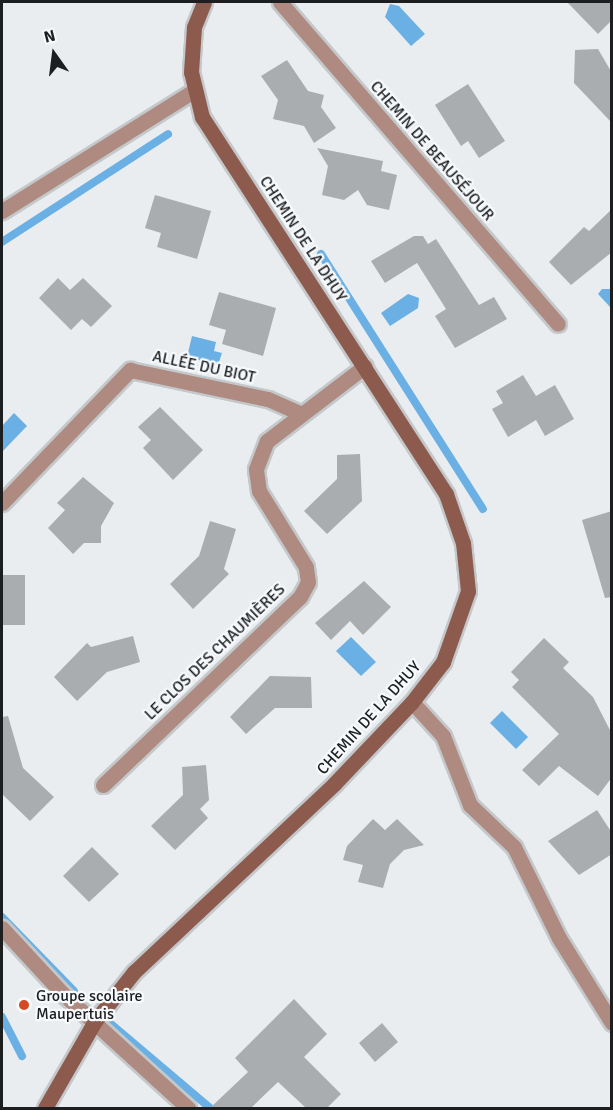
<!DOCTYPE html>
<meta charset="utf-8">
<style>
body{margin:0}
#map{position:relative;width:613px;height:1110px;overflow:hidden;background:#e9edf0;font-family:Signika,sans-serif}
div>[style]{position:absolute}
.water>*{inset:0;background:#6bb0e4}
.stream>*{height:8px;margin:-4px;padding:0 4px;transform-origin:4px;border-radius:4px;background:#6bb0e4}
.building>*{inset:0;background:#aaadb0}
.roads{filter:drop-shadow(2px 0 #c4c8ca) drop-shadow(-2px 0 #c4c8ca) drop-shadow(0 2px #c4c8ca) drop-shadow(0 -2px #c4c8ca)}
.street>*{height:15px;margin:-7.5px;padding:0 7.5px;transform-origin:7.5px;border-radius:7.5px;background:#ae8a80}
.secondary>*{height:15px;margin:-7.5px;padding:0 7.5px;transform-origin:7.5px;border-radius:7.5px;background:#8d5b4d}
.dots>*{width:16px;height:16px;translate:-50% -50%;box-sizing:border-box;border:3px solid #f7fafd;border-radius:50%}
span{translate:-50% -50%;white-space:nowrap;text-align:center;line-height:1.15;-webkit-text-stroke:4.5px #f7fafd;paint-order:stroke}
.street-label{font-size:16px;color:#1d1e1f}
.poi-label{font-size:16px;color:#1d1e1f}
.left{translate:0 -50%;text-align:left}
.frame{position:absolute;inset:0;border:3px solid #1d1e1f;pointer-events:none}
.north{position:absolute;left:24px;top:24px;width:60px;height:60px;-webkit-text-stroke:4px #f7fafd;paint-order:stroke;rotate:346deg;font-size:16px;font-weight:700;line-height:24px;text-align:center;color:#1d1e1f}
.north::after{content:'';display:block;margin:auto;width:21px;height:27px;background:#1d1e1f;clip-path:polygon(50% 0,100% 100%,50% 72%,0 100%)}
</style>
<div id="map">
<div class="water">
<i style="clip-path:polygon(390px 4px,399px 6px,425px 34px,411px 46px,385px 17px)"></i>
<i style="clip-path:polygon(602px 289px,611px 289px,611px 308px,598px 294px)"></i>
<i style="clip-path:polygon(408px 294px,419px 298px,418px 308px,390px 326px,381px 313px)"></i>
<i style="clip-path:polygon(192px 336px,216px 342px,214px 351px,222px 353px,218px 365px,187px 357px)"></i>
<i style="clip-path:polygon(14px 413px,27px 426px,2px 452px,2px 426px)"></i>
<i style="clip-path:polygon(351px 637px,376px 662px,361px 676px,336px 651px)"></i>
<i style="clip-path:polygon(502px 711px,528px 737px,516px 749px,490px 723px)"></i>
</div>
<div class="stream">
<i style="left:2px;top:242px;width:198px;rotate:-33deg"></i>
<i style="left:321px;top:254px;width:302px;rotate:57.6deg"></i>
<i style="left:2px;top:917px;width:103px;rotate:45.8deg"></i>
<i style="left:2px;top:1017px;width:44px;rotate:62.9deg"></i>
<i style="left:111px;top:1024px;width:130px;rotate:40.3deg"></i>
</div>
<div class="building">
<i style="clip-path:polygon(567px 2px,612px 2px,612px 20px,598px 34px)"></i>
<i style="clip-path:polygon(598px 49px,612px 73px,612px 123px,574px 83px,575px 50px)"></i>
<i style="clip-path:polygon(287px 60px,308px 91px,324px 95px,321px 107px,336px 128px,314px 143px,304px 126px,273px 119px,278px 100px,261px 76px)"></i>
<i style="clip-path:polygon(468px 84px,505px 141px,479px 158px,468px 141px,461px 146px,435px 105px)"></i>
<i style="clip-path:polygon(317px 148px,383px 161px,381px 171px,397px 175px,389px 210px,367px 205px,358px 190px,344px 200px,322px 195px,328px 166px)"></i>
<i style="clip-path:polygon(155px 195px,211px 211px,197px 259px,157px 247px,161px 233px,145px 228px)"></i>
<i style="clip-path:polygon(612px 209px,612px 252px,571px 285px,549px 262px,584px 227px,589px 231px)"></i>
<i style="clip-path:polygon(414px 236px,423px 236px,428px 244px,436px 239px,479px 305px,494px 297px,507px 319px,455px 348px,435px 316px,446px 309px,417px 263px,385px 283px,371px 261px)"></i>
<i style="clip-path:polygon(58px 278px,70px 290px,83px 278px,112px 306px,91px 327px,82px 319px,71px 330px,39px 298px)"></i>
<i style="clip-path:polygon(219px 292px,276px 308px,263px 356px,222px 344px,226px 330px,209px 325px)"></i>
<i style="clip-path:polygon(523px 375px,536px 396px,555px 385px,574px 419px,545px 436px,536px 420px,508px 437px,492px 409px,503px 403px,496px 391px)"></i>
<i style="clip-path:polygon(160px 407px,203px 450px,173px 480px,143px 448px,151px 440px,138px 427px)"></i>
<i style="clip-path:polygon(360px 454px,362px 501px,327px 534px,304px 511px,337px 479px,337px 455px)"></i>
<i style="clip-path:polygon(83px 477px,114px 503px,101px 526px,101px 543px,84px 543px,73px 554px,48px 528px,65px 510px,57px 503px)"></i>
<i style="clip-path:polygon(612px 511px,612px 597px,605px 598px,582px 520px)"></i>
<i style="clip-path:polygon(210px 521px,236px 529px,224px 569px,229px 574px,193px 609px,170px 584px,199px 556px)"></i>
<i style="clip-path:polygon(2px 575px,25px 575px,25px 625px,2px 625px)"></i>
<i style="clip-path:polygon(364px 581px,391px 607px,363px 635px,350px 621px,331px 640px,315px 623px)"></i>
<i style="clip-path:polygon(133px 636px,140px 662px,107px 672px,77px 701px,54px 677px,87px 643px,91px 647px)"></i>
<i style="clip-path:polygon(544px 638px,569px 662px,563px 668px,593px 697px,612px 734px,612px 777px,598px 796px,559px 766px,539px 786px,522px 770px,559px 734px,512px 687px,519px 680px,511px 672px)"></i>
<i style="clip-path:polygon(270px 676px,311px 677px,312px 708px,275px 708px,246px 734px,230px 717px)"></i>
<i style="clip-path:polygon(8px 716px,23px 768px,54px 797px,30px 821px,2px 794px,2px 717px)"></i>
<i style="clip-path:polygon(206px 765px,209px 800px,200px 809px,208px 818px,175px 850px,151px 826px,183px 795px,182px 767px)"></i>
<i style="clip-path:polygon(597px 810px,612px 833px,612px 854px,579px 875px,548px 841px)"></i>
<i style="clip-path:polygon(373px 819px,385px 830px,397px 819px,424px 845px,404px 850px,390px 864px,383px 888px,358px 882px,363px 865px,343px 860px,347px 846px)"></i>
<i style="clip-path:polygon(92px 847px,119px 874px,89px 902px,63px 876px)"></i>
<i style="clip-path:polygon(294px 999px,327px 1034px,304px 1057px,341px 1094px,327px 1108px,306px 1108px,278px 1082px,251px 1108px,210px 1108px,248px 1072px,235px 1058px)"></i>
<i style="clip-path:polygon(382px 1023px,398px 1042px,375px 1062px,359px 1043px)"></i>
</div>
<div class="roads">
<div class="street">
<i style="left:280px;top:2px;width:425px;rotate:49.2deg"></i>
<i style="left:2px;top:211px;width:224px;rotate:-32.1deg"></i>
<i style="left:2px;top:503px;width:185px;rotate:-46.1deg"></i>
<i style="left:130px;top:370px;width:141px;rotate:11.9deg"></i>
<i style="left:268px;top:399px;width:36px;rotate:24deg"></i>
<i style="left:412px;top:702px;width:46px;rotate:47.6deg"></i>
<i style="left:443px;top:736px;width:74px;rotate:68.6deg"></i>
<i style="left:470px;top:805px;width:61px;rotate:43.7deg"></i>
<i style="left:514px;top:847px;width:102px;rotate:63.7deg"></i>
<i style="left:559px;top:938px;width:100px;rotate:58.1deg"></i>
<i style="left:103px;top:785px;width:272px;rotate:-43.7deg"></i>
<i style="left:300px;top:597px;width:17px;rotate:-62deg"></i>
<i style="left:308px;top:582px;width:15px;rotate:-98deg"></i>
<i style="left:306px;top:567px;width:89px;rotate:-121.7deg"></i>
<i style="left:259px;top:491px;width:22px;rotate:-98deg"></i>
<i style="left:256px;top:469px;width:30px;rotate:-69deg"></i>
<i style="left:267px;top:441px;width:123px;rotate:-37.4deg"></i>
<i style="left:2px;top:928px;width:88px;rotate:47.3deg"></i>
<i style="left:62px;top:993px;width:171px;rotate:42.4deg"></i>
</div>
<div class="secondary">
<i style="left:45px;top:1108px;width:100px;rotate:-60.1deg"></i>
<i style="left:95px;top:1021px;width:63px;rotate:-51.5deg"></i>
<i style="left:134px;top:972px;width:274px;rotate:-43.2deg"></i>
<i style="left:334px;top:784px;width:113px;rotate:-46.4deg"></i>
<i style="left:412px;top:702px;width:51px;rotate:-52.2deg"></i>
<i style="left:443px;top:662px;width:75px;rotate:-70.6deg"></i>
<i style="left:468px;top:591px;width:48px;rotate:-95.9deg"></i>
<i style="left:463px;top:543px;width:52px;rotate:-109.1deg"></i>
<i style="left:446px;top:494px;width:449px;rotate:-122.9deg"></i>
<i style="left:202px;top:117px;width:46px;rotate:-103.7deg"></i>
<i style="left:191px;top:72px;width:45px;rotate:-86.2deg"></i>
<i style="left:194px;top:27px;width:27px;rotate:-68deg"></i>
</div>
</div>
<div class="dots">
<i style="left:24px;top:1005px;background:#d34a24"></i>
</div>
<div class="street-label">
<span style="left:432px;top:151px;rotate:49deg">CHEMIN DE BEAUSÉJOUR</span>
<span style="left:303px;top:239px;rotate:57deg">CHEMIN DE LA DHUY</span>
<span style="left:204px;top:367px;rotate:12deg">ALLÉE DU BIOT</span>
<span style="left:215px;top:652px;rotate:-44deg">LE CLOS DES CHAUMIÈRES</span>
<span style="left:369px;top:718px;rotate:-48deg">CHEMIN DE LA DHUY</span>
</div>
<div class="poi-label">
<span class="left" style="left:36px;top:1005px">Groupe scolaire<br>Maupertuis</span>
</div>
<div class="frame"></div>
<div class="north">N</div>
</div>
